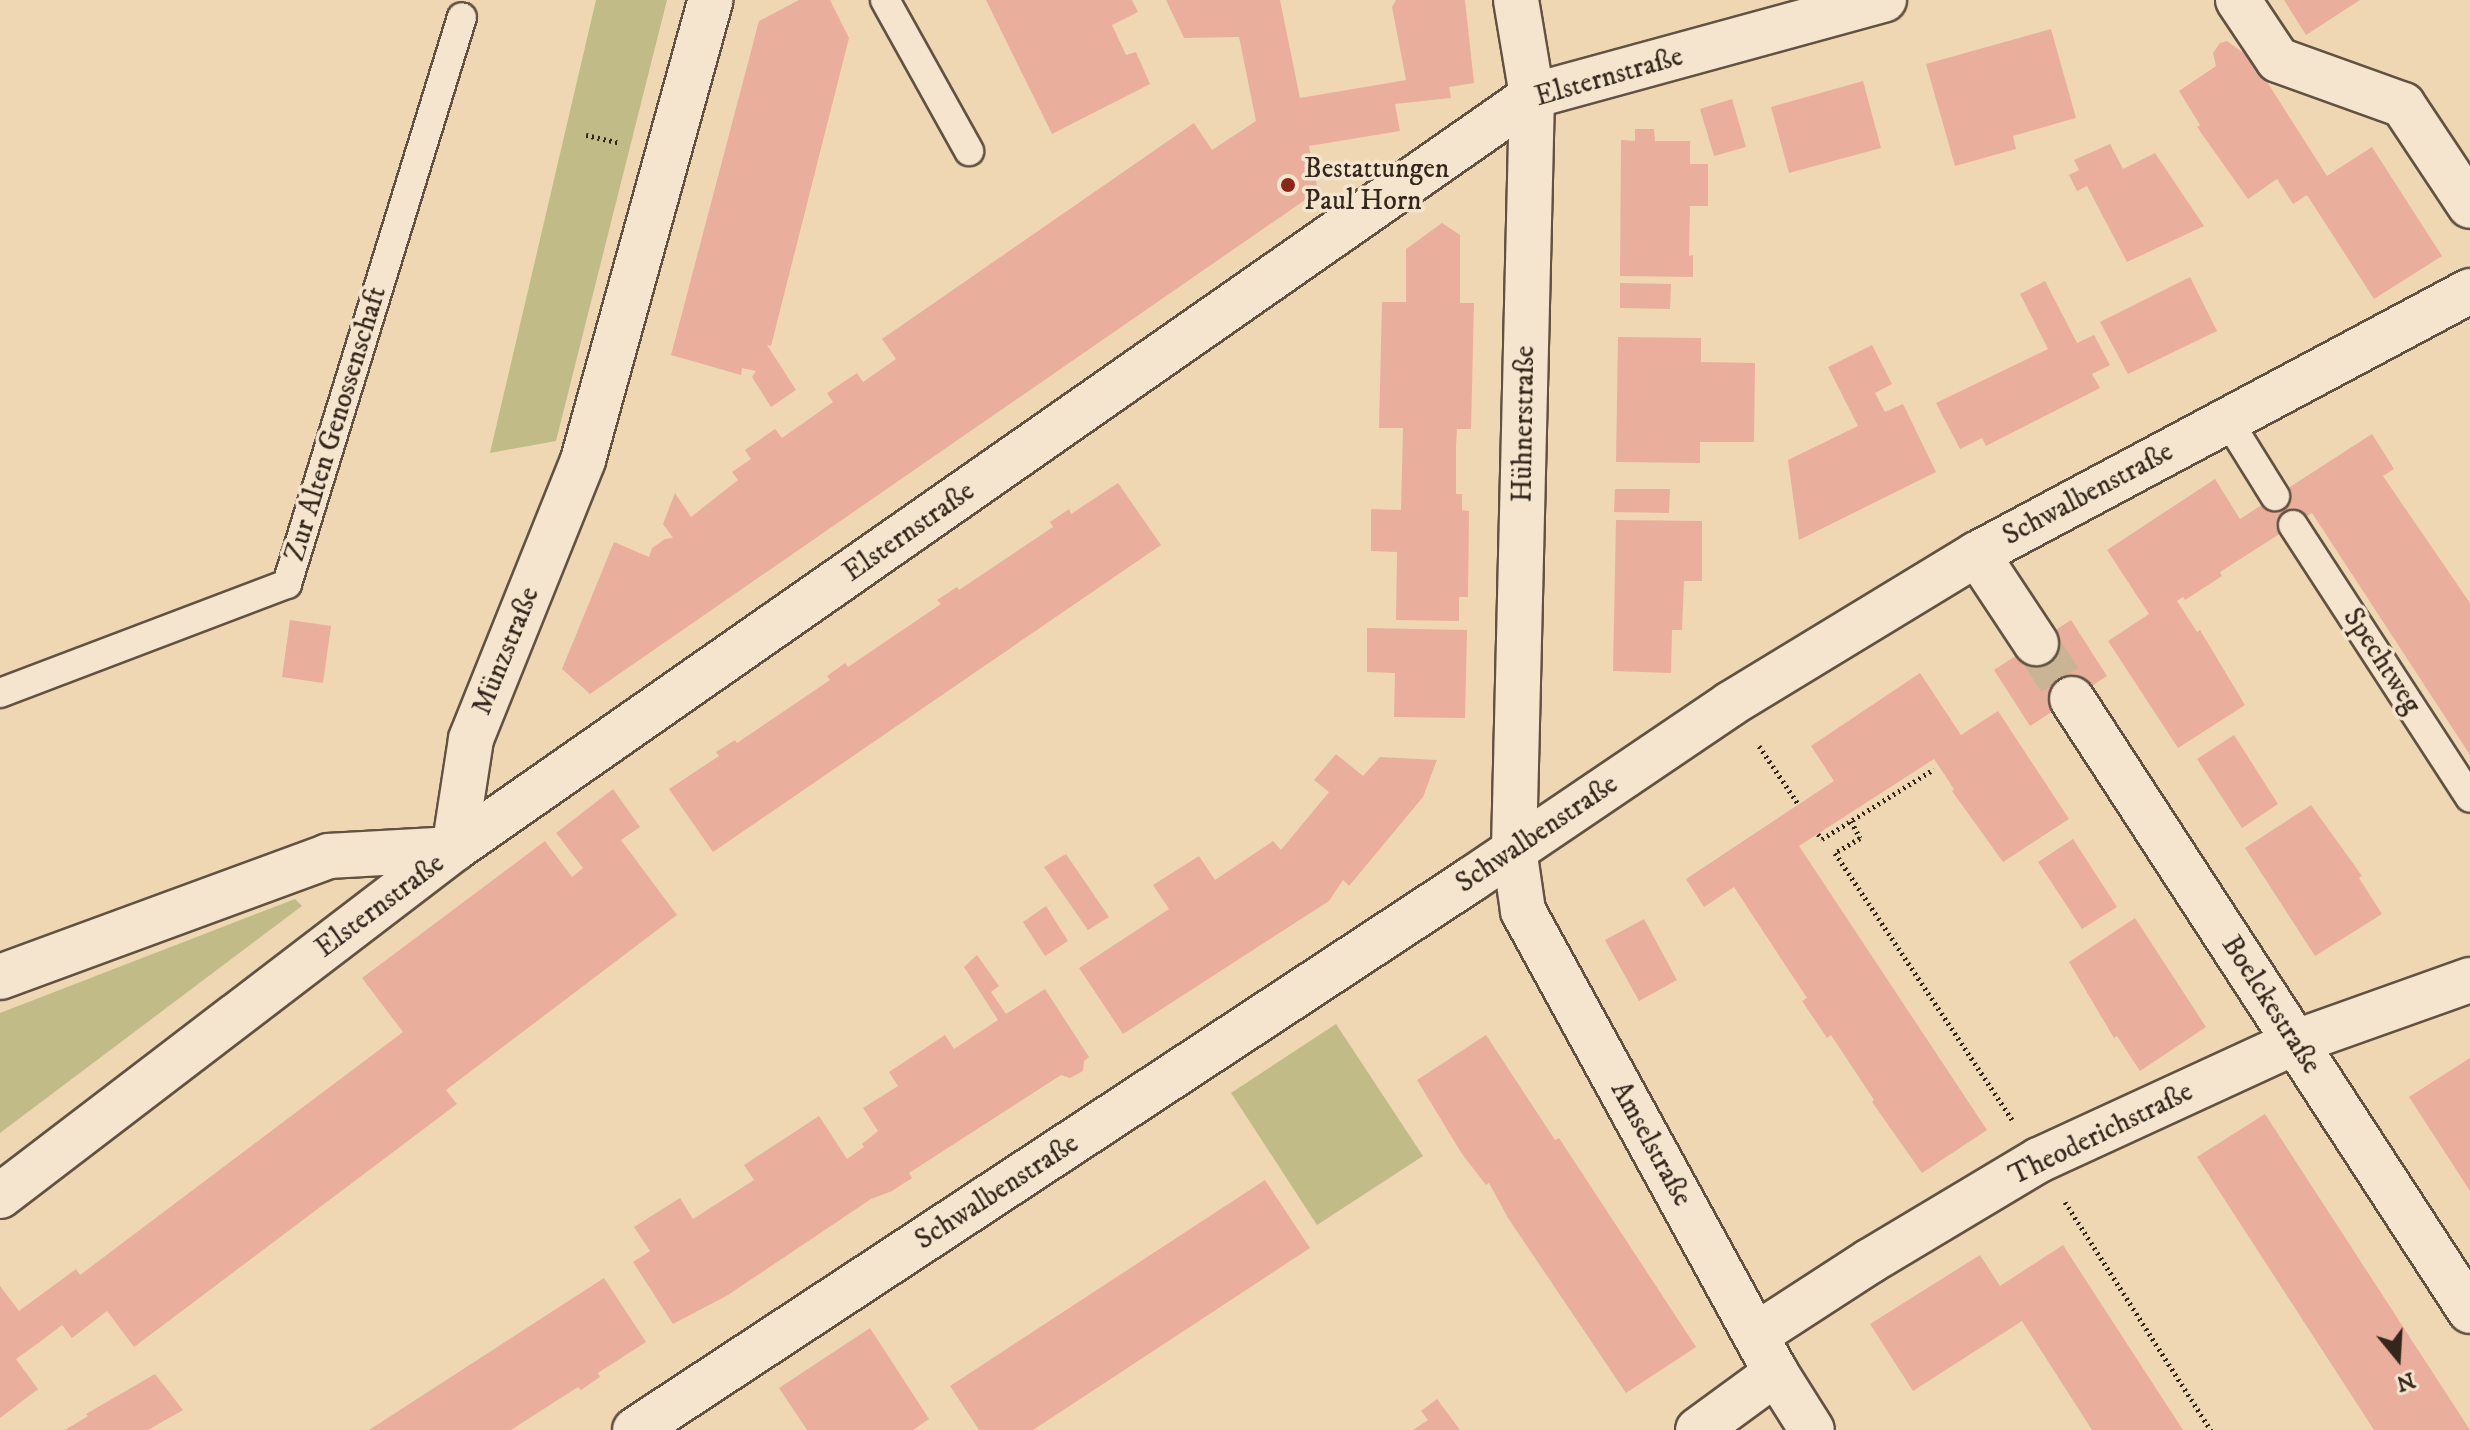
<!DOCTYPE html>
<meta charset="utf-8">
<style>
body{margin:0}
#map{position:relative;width:2470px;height:1430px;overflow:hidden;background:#efd7b4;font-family:"IM FELL DW Pica",serif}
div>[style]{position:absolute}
.green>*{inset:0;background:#c1bc87}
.building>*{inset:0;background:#e9af9c}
.minor-tunnel>*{height:44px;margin-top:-22px;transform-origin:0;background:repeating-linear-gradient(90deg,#c9b495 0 44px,transparent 0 66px)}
.path>*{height:5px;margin-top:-2.5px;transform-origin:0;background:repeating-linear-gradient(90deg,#33261b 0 2px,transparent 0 6px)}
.roads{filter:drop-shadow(2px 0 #625241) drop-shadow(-2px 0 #625241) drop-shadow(0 2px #625241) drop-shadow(0 -2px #625241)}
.service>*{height:28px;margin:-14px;padding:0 14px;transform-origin:14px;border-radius:14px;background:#f5e5ce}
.minor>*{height:44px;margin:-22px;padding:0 22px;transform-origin:22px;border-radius:22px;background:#f5e5ce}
.dots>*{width:22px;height:22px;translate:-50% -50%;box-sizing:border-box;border:4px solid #f5e5ce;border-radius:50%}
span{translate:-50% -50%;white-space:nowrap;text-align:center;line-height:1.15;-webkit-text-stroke:7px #f5e5ce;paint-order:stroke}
.street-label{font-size:28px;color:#33261b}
.poi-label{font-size:28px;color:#33261b}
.left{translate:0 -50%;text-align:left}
.north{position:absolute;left:2358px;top:1318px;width:80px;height:80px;-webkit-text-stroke:6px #f5e5ce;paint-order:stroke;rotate:162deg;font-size:22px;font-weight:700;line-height:32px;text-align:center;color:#33261b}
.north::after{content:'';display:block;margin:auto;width:28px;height:36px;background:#33261b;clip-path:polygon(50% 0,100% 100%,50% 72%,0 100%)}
</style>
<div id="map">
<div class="green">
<i style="clip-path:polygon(596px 0,667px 0,556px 441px,490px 453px)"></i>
<i style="clip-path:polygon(295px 899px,302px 906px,0 1133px,0 1013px)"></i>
<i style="clip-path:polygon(1336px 1024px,1423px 1156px,1317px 1225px,1231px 1093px)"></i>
</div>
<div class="building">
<i style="clip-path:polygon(799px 0,830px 0,849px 38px,771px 346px,767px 345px,796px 390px,771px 407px,752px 377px,756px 371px,742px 368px,741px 375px,671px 355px,759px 21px)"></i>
<i style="clip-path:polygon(986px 0,1132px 0,1138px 12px,1112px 25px,1126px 55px,1136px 52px,1150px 84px,1052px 134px)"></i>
<i style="clip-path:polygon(1166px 0,1280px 0,1300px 98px,1406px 80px,1392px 7px,1396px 0,1465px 0,1474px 83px,1449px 87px,1451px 98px,1395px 104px,1400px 131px,1309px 146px,1318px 191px,590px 694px,562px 669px,614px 542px,649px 557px,652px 548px,665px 539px,673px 538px,663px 524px,675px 493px,691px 517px,738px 480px,732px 472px,751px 459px,745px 450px,775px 429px,782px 438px,833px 402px,827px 393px,857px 373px,863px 382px,896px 359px,882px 339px,1194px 123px,1212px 150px,1256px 121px,1239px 37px,1184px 38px)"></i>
<i style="clip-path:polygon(2284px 0,2360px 0,2306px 35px)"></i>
<i style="clip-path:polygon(2051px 29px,2076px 118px,2013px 136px,2016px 149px,1955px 166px,1926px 64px)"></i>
<i style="clip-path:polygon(2227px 41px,2242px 52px,2246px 49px,2327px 176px,2372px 147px,2442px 256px,2374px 299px,2307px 195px,2293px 204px,2277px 179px,2248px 199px,2197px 127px,2200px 125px,2179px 91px,2216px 66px,2213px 53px,2220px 43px)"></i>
<i style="clip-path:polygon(1863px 81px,1881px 148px,1789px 173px,1771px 107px)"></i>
<i style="clip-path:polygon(1732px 99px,1746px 147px,1714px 156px,1700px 109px)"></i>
<i style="clip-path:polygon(1635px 129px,1654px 129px,1655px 141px,1690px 141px,1690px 164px,1708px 164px,1708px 206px,1690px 206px,1689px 256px,1693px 255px,1693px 277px,1620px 276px,1621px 140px,1635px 141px)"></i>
<i style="clip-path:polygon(2110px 144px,2123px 169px,2155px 153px,2204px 226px,2127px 262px,2087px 186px,2077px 191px,2069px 175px,2079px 170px,2074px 160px)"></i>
<i style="clip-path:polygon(1442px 223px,1460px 235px,1460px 303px,1474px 303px,1471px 429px,1457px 429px,1456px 445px,1456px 494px,1462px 494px,1462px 510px,1469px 511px,1468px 597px,1459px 597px,1459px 621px,1396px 620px,1397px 552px,1371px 551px,1371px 509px,1401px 510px,1403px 428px,1379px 428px,1382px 302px,1406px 302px,1406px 249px)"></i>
<i style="clip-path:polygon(2190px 277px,2217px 331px,2128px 374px,2100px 322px)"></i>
<i style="clip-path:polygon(2045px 281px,2077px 343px,2094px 335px,2110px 365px,2092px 374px,2100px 388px,1986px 446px,1982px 438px,1960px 449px,1936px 403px,2048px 349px,2020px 294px)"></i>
<i style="clip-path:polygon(1620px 283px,1671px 284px,1670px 309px,1620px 308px)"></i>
<i style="clip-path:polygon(1618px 337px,1701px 338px,1701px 362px,1755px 363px,1754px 442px,1700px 442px,1700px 463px,1616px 462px)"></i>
<i style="clip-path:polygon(1872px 345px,1892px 384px,1875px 393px,1885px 412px,1903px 404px,1936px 472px,1799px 540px,1788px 460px,1858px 426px,1828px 367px)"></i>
<i style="clip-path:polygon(2372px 434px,2394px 469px,2383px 476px,2470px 603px,2470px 755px,2312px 513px,2220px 572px,2222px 576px,2185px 600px,2183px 597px,2177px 601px,2197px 632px,2200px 630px,2245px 705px,2178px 748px,2108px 641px,2149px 614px,2107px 550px,2215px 479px,2240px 519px)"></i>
<i style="clip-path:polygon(1118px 483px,1161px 545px,713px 852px,669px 789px,719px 756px,716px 752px,735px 740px,737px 743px,830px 680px,827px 676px,845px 663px,848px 667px,941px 604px,937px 600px,957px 587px,959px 590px,1053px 527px,1050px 522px,1069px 509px,1071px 514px)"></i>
<i style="clip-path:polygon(1615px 489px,1670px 489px,1669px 513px,1614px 512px)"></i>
<i style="clip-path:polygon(1616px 520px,1702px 521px,1702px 581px,1684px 581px,1682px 630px,1672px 630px,1671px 673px,1613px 671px)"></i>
<i style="clip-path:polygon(290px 620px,331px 626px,323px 683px,282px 677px)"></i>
<i style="clip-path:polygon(2071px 620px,2107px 676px,2030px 726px,1994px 670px)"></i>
<i style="clip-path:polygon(1367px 628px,1467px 630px,1465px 718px,1394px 717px,1395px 673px,1367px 672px)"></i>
<i style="clip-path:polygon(1920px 673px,1961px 735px,1998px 711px,2069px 819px,2003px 862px,1952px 791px,1954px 789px,1934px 759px,1799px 846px,1987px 1130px,1922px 1173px,1872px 1102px,1874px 1100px,1831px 1035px,1827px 1038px,1802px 1001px,1807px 998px,1734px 887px,1704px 907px,1686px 879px,1834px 781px,1811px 746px)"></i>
<i style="clip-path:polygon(2234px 735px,2278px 804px,2242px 828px,2197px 759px)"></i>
<i style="clip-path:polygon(1336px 754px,1363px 776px,1380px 757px,1437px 760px,1423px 797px,1349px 886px,1343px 880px,1329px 901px,1123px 1034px,1079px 968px,1169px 909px,1153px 885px,1199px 856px,1215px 880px,1273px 841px,1281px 850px,1329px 792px,1314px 780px)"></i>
<i style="clip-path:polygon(613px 789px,640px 827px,621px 840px,677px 915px,446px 1090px,457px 1104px,134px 1347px,107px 1311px,72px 1338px,62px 1325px,41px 1341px,16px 1359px,38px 1389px,0 1418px,0 1286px,19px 1311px,76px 1269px,80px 1275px,403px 1032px,362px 978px,545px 841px,572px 877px,583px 868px,556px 833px)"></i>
<i style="clip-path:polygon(2311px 805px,2362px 876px,2359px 878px,2382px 914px,2315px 956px,2245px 848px)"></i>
<i style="clip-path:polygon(2073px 839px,2117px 907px,2082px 929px,2038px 862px)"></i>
<i style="clip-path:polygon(1066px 854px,1109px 917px,1088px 930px,1044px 867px)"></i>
<i style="clip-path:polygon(1046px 906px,1068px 941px,1045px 956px,1023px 922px)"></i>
<i style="clip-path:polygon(2135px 918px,2206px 1027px,2140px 1071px,2117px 1036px,2114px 1038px,2069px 962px)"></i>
<i style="clip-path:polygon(1644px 919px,1677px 980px,1639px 1001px,1605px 940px)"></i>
<i style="clip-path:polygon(977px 955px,999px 986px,991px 992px,1006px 1014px,1045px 989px,1089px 1057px,1084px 1061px,1083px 1071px,1070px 1078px,1061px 1075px,909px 1173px,912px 1178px,892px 1191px,871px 1199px,728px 1295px,673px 1324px,633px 1262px,650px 1251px,634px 1227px,680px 1198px,693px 1219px,754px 1180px,744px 1165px,819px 1116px,847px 1159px,864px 1147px,862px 1144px,878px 1131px,863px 1108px,898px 1086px,889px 1072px,945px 1035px,954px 1049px,998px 1020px,964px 967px)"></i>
<i style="clip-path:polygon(1486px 1035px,1555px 1140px,1559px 1138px,1696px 1347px,1626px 1393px,1508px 1218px,1489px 1183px,1486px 1185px,1462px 1154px,1417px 1080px)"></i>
<i style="clip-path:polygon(2470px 1058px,2470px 1191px,2409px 1097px)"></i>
<i style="clip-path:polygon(2265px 1114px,2348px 1242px,2470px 1430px,2374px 1430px,2280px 1285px,2197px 1157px)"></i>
<i style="clip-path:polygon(1265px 1180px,1310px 1248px,1033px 1430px,979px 1430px,950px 1386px)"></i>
<i style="clip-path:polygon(2063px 1245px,2131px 1350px,2183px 1430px,2092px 1430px,2022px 1321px,1913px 1391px,1870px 1324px,1980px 1255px,2000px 1286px)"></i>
<i style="clip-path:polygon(604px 1278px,646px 1342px,598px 1373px,600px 1377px,581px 1390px,578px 1387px,511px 1430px,369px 1430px)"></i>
<i style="clip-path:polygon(870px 1328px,929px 1419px,913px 1430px,807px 1430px,779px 1388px)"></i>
<i style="clip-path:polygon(155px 1374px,183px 1410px,148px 1430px,65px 1430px,88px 1416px,86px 1414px)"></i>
<i style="clip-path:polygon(1437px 1399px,1460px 1430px,1413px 1430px,1428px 1420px,1421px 1411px)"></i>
</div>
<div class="minor-tunnel">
<i style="left:2036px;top:643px;width:67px;rotate:57.3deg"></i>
</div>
<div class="path">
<i style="left:586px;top:135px;width:35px;rotate:13deg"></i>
<i style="left:1759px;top:746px;width:71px;rotate:55.9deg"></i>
<i style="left:1851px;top:821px;width:19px;rotate:62deg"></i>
<i style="left:1860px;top:838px;width:29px;rotate:149deg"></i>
<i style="left:1835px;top:853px;width:320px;rotate:56.4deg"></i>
<i style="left:1818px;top:834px;width:6px;rotate:51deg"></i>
<i style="left:1822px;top:839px;width:132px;rotate:-32deg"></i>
<i style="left:2065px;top:1202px;width:271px;rotate:57.4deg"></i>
</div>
<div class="roads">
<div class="service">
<i style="left:885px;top:0;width:173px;rotate:60.9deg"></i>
<i style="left:2227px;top:419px;width:91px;rotate:58.1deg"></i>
<i style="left:2293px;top:525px;width:325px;rotate:57deg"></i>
<i style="left:0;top:693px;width:307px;rotate:-20.8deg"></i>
<i style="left:287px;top:584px;width:593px;rotate:-72.85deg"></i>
</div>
<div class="minor">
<i style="left:1516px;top:0;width:97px;rotate:80.5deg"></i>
<i style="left:1532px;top:96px;width:753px;rotate:91.37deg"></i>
<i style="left:1514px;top:849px;width:63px;rotate:81.7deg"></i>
<i style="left:1523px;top:911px;width:527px;rotate:61.29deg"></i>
<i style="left:1776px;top:1373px;width:67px;rotate:57.7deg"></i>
<i style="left:2238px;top:0;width:72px;rotate:56.3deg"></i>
<i style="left:2278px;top:60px;width:133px;rotate:19.8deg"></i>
<i style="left:2403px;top:105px;width:121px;rotate:56.4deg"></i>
<i style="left:1977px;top:554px;width:107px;rotate:56.5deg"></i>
<i style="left:2072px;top:699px;width:730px;rotate:56.96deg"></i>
<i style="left:454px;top:849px;width:111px;rotate:-81.2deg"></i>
<i style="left:471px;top:739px;width:301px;rotate:-68.1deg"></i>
<i style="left:583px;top:460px;width:477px;rotate:-74.5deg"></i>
<i style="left:0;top:977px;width:350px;rotate:-20.2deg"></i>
<i style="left:328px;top:856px;width:126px;rotate:-3.2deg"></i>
<i style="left:0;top:1196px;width:571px;rotate:-37.39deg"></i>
<i style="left:454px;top:849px;width:1315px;rotate:-34.93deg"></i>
<i style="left:1532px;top:96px;width:365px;rotate:-15.3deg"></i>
<i style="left:1756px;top:1335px;width:136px;rotate:-33deg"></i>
<i style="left:1870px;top:1261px;width:197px;rotate:-30.9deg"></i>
<i style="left:2039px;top:1160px;width:283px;rotate:-24.7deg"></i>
<i style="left:2296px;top:1042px;width:185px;rotate:-19.6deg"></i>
<i style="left:635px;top:1430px;width:1002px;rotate:-33.36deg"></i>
<i style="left:1472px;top:879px;width:312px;rotate:-34.1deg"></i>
<i style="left:1730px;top:704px;width:289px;rotate:-31.3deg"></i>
<i style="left:1977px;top:554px;width:559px;rotate:-28.08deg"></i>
<i style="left:1698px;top:1430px;width:97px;rotate:-36.2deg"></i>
</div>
</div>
<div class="dots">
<i style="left:1288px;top:185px;background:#8f2418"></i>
</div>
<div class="street-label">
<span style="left:1609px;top:77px;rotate:-16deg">Elsternstraße</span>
<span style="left:336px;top:424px;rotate:-73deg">Zur Alten Genossenschaft</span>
<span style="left:1524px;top:424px;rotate:-89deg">Hühnerstraße</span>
<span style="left:2088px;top:494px;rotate:-28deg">Schwalbenstraße</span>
<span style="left:909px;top:532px;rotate:-35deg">Elsternstraße</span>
<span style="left:506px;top:651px;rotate:-68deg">Münzstraße</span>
<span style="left:2382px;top:661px;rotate:57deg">Spechtweg</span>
<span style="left:1537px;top:834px;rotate:-34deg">Schwalbenstraße</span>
<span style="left:380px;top:906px;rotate:-37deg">Elsternstraße</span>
<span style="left:2271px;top:1005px;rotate:57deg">Boelckestraße</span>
<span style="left:2101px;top:1134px;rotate:-26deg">Theoderichstraße</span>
<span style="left:1651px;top:1144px;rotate:61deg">Amselstraße</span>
<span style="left:997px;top:1192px;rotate:-33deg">Schwalbenstraße</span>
</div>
<div class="poi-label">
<span class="left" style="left:1304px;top:185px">Bestattungen<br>Paul Horn</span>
</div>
<div class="north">N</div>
</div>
